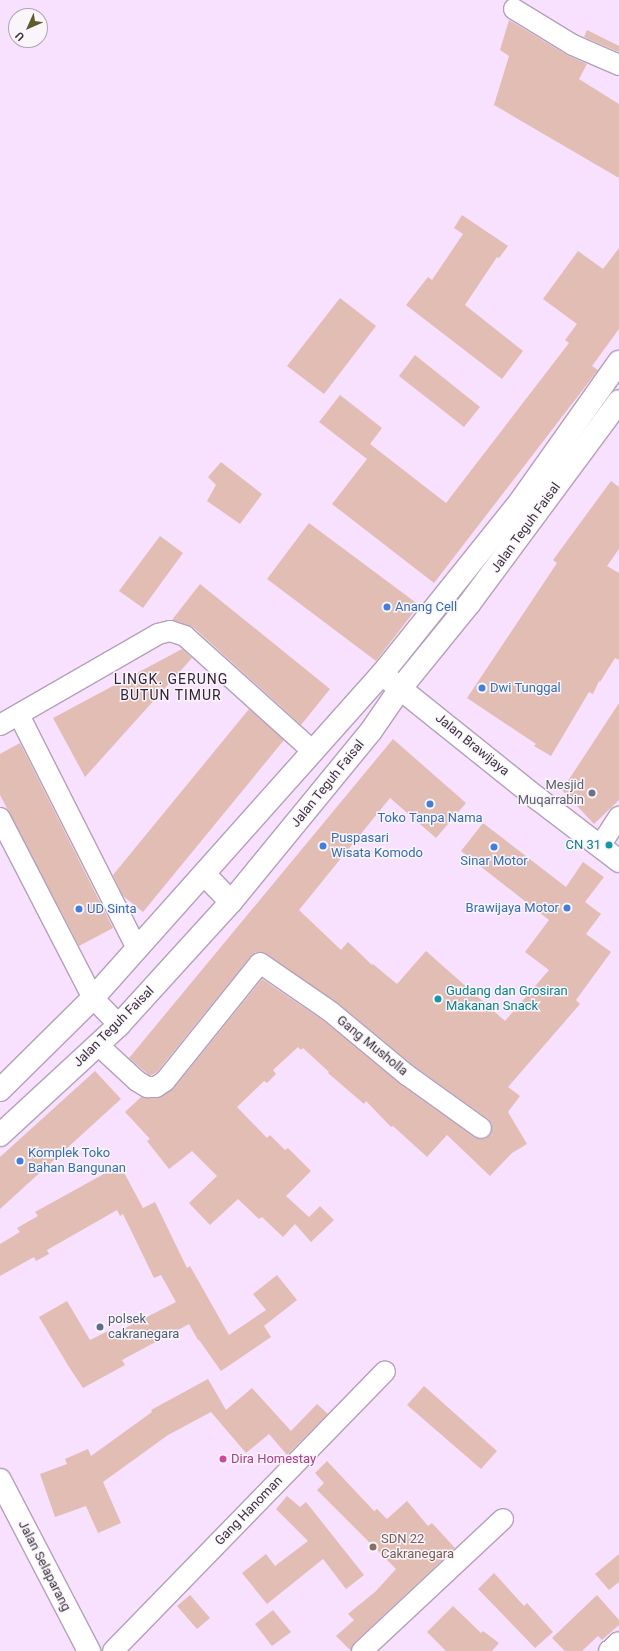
<!DOCTYPE html>
<style>
body{margin:0}
#map{position:relative;width:619px;height:1651px;overflow:hidden;background:#f7e1fe;font-family:Roboto,sans-serif}
div>[style]{position:absolute}
.building>*{inset:0;background:#e2bdb4}
.roads{filter:drop-shadow(1px 0 #b5a0bb) drop-shadow(-1px 0 #b5a0bb) drop-shadow(0 1px #b5a0bb) drop-shadow(0 -1px #b5a0bb)}
.minor>*{height:20px;margin:-10px;padding:0 10px;transform-origin:10px;border-radius:10px;background:#fff}
.major>*{height:22px;margin:-11px;padding:0 11px;transform-origin:11px;border-radius:11px;background:#fff}
.highway>*{height:22px;margin:-11px;padding:0 11px;transform-origin:11px;border-radius:11px;background:#fff}
.dots>*{width:11px;height:11px;translate:-50% -50%;box-sizing:border-box;border:2px solid #faf5fb;border-radius:50%}
span{translate:-50% -50%;white-space:nowrap;text-align:center;line-height:1.15;-webkit-text-stroke:3px #faf5fb;paint-order:stroke}
.street-label{font-size:13px;color:#3b333e}
.shop-label{font-size:13px;color:#366cbe}
.left{translate:0 -50%;text-align:left}
.right{translate:-100% -50%;text-align:right}
.worship-label{font-size:13px;color:#5b616d}
.culture-label{font-size:13px;color:#0d838f}
.service-label{font-size:13px;color:#4e5e75}
.hotel-label{font-size:13px;color:#b23c85}
.education-label{font-size:13px;color:#785e54}
.neighbourhood-label{font-size:14px;color:#322238;letter-spacing:1px}
.north{position:absolute;left:8px;top:8px;width:40px;height:40px;box-sizing:border-box;background:#faf5fb;border:1px solid #aea7af;border-radius:50%;rotate:225deg;font-size:11px;font-weight:700;line-height:16px;text-align:center;color:#3b333e}
.north::after{content:'';display:block;margin:auto;width:14px;height:18px;background:#5f5d2a;clip-path:polygon(50% 0,100% 100%,50% 72%,0 100%)}
</style>
<div id="map">
<div class="building">
<i style="clip-path:polygon(509px 20px,567px 55px,587px 64px,579px 79px,619px 104px,619px 178px,494px 105px,509px 56px,500px 50px)"></i>
<i style="clip-path:polygon(587px 30px,619px 46px,619px 52px,584px 37px)"></i>
<i style="clip-path:polygon(462px 215px,508px 246px,499px 258px,497px 257px,465px 305px,523px 351px,502px 379px,406px 305px,428px 277px,432px 280px,463px 234px,454px 228px)"></i>
<i style="clip-path:polygon(619px 248px,619px 329px,592px 366px,598px 370px,434px 583px,332px 504px,367px 459px,319px 422px,340px 395px,382px 428px,370px 444px,446px 503px,569px 343px,565px 340px,577px 324px,543px 299px,578px 251px,603px 269px)"></i>
<i style="clip-path:polygon(340px 298px,376px 326px,324px 394px,287px 366px)"></i>
<i style="clip-path:polygon(415px 355px,480px 407px,464px 427px,399px 376px)"></i>
<i style="clip-path:polygon(221px 462px,262px 494px,240px 524px,207px 501px,216px 485px,208px 477px)"></i>
<i style="clip-path:polygon(611px 481px,619px 487px,619px 549px,607px 566px,619px 573px,619px 660px,615px 658px,600px 682px,599px 681px,593px 694px,589px 692px,551px 756px,534px 746px,536px 744px,467px 698px,557px 563px,553px 560px)"></i>
<i style="clip-path:polygon(309px 523px,419px 605px,376px 661px,267px 579px)"></i>
<i style="clip-path:polygon(160px 536px,183px 553px,143px 608px,119px 591px)"></i>
<i style="clip-path:polygon(200px 584px,330px 689px,301px 725px,193px 627px,172px 620px)"></i>
<i style="clip-path:polygon(182px 649px,192px 658px,85px 777px,53px 718px)"></i>
<i style="clip-path:polygon(619px 703px,619px 800px,594px 824px,562px 790px)"></i>
<i style="clip-path:polygon(249px 709px,284px 740px,143px 912px,123px 896px,113px 875px)"></i>
<i style="clip-path:polygon(393px 739px,466px 803px,436px 838px,390px 798px,299px 910px,341px 950px,348px 942px,372px 965px,373px 964px,397px 984px,426px 951px,505px 1021px,549px 970px,525px 952px,549px 920px,461px 851px,483px 823px,566px 887px,583px 862px,604px 877px,585px 902px,601px 914px,586px 934px,611px 952px,576px 1000px,580px 1004px,508px 1087px,520px 1096px,508px 1112px,527px 1144px,512px 1153px,490px 1176px,447px 1135px,427px 1157px,393px 1126px,391px 1127px,366px 1101px,364px 1104px,328px 1073px,329px 1072px,303px 1048px,301px 1050px,298px 1047px,273px 1070px,276px 1074px,267px 1083px,264px 1081px,237px 1107px,267px 1138px,270px 1135px,285px 1150px,288px 1148px,311px 1171px,286px 1196px,309px 1217px,320px 1206px,334px 1220px,311px 1242px,295px 1224px,283px 1237px,262px 1217px,259px 1219px,238px 1199px,210px 1225px,189px 1203px,217px 1176px,192px 1151px,169px 1169px,147px 1141px,150px 1139px,125px 1112px,141px 1097px,156px 1098px,174px 1088px,262px 979px,324px 1021px,400px 1084px,474px 1137px,479px 1139px,485px 1139px,490px 1135px,492px 1130px,492px 1124px,488px 1119px,414px 1066px,338px 1003px,262px 952px,256px 952px,251px 956px,157px 1072px,150px 1076px,129px 1058px)"></i>
<i style="clip-path:polygon(20px 743px,113px 928px,79px 946px,0 795px,0 754px)"></i>
<i style="clip-path:polygon(95px 1071px,121px 1099px,0 1209px,0 1157px)"></i>
<i style="clip-path:polygon(120px 1165px,143px 1208px,155px 1202px,187px 1268px,190px 1266px,229px 1335px,266px 1310px,253px 1294px,277px 1275px,297px 1300px,264px 1326px,271px 1337px,221px 1371px,199px 1340px,198px 1340px,189px 1324px,122px 1360px,125px 1365px,83px 1388px,69px 1367px,39px 1317px,67px 1301px,90px 1340px,108px 1331px,110px 1336px,176px 1302px,161px 1275px,154px 1278px,123px 1214px,120px 1216px,117px 1210px,47px 1250px,49px 1254px,36px 1261px,34px 1257px,0 1276px,0 1244px,20px 1232px,17px 1228px,38px 1216px,35px 1212px)"></i>
<i style="clip-path:polygon(208px 1379px,226px 1410px,252px 1388px,291px 1431px,317px 1404px,328px 1414px,287px 1455px,269px 1434px,246px 1453px,211px 1412px,168px 1435px,103px 1482px,121px 1523px,98px 1533px,86px 1506px,55px 1517px,40px 1474px,67px 1464px,65px 1459px,88px 1449px,91px 1456px,152px 1412px,151px 1410px)"></i>
<i style="clip-path:polygon(424px 1386px,497px 1451px,481px 1469px,407px 1405px)"></i>
<i style="clip-path:polygon(327px 1461px,374px 1511px,377px 1509px,387px 1519px,407px 1501px,428px 1526px,432px 1523px,455px 1548px,354px 1643px,351px 1651px,336px 1636px,354px 1620px,348px 1614px,376px 1591px,396px 1569px,317px 1490px,324px 1483px,315px 1473px)"></i>
<i style="clip-path:polygon(287px 1496px,300px 1507px,306px 1502px,364px 1575px,346px 1589px,323px 1559px,267px 1604px,242px 1573px,266px 1554px,275px 1566px,308px 1541px,276px 1509px)"></i>
<i style="clip-path:polygon(619px 1554px,619px 1582px,609px 1590px,595px 1574px)"></i>
<i style="clip-path:polygon(494px 1573px,524px 1606px,527px 1603px,553px 1632px,535px 1648px,478px 1589px)"></i>
<i style="clip-path:polygon(190px 1595px,210px 1618px,197px 1629px,177px 1606px)"></i>
<i style="clip-path:polygon(597px 1595px,619px 1620px,619px 1625px,602px 1640px,598px 1636px,582px 1651px,565px 1651px,552px 1638px)"></i>
<i style="clip-path:polygon(453px 1606px,481px 1633px,483px 1631px,499px 1643px,492px 1651px,446px 1651px,427px 1632px)"></i>
<i style="clip-path:polygon(273px 1610px,291px 1632px,272px 1646px,255px 1624px)"></i>
</div>
<div class="roads">
<div class="minor">
<i style="left:514px;top:9px;width:69px;rotate:31.4deg"></i>
<i style="left:573px;top:45px;width:50px;rotate:23.5deg"></i>
<i style="left:19px;top:715px;width:262px;rotate:63.2deg"></i>
<i style="left:0;top:725px;width:182px;rotate:-29.9deg"></i>
<i style="left:158px;top:634px;width:12px;rotate:-14deg"></i>
<i style="left:170px;top:631px;width:16px;rotate:18deg"></i>
<i style="left:185px;top:636px;width:173px;rotate:42deg"></i>
<i style="left:0;top:818px;width:203px;rotate:62.7deg"></i>
<i style="left:93px;top:998px;width:37px;rotate:46deg"></i>
<i style="left:600px;top:846px;width:35px;rotate:-57deg"></i>
<i style="left:98px;top:1045px;width:53px;rotate:42.7deg"></i>
<i style="left:137px;top:1081px;width:12px;rotate:31deg"></i>
<i style="left:147px;top:1087px;width:9px"></i>
<i style="left:156px;top:1087px;width:11px;rotate:-34deg"></i>
<i style="left:165px;top:1081px;width:151px;rotate:-51.2deg"></i>
<i style="left:260px;top:963px;width:86px;rotate:34.6deg"></i>
<i style="left:331px;top:1012px;width:99px;rotate:39.7deg"></i>
<i style="left:407px;top:1075px;width:91px;rotate:35.6deg"></i>
<i style="left:113px;top:1651px;width:390px;rotate:-45.8deg"></i>
<i style="left:362px;top:1651px;width:193px;rotate:-43.1deg"></i>
<i style="left:609px;top:1651px;width:13px;rotate:-42deg"></i>
</div>
<div class="major">
<i style="left:382px;top:674px;width:200px;rotate:38.7deg"></i>
<i style="left:538px;top:799px;width:102px;rotate:37.4deg"></i>
<i style="left:0;top:1480px;width:193px;rotate:62.5deg"></i>
</div>
<div class="highway">
<i style="left:205px;top:875px;width:37px;rotate:46deg"></i>
<i style="left:0;top:1090px;width:131px;rotate:-44.7deg"></i>
<i style="left:93px;top:998px;width:434px;rotate:-48.3deg"></i>
<i style="left:382px;top:674px;width:224px;rotate:-51.3deg"></i>
<i style="left:522px;top:499px;width:168px;rotate:-54.7deg"></i>
<i style="left:0;top:1135px;width:162px;rotate:-42.7deg"></i>
<i style="left:119px;top:1025px;width:166px;rotate:-47.7deg"></i>
<i style="left:231px;top:902px;width:221px;rotate:-50.7deg"></i>
<i style="left:371px;top:731px;width:51px;rotate:-55.4deg"></i>
<i style="left:400px;top:689px;width:109px;rotate:-50.9deg"></i>
<i style="left:469px;top:604px;width:252px;rotate:-53.5deg"></i>
</div>
</div>
<div class="dots">
<i style="left:387px;top:607px;background:#3f7fe0"></i>
<i style="left:482px;top:688px;background:#3f7fe0"></i>
<i style="left:592px;top:793px;background:#6b7280"></i>
<i style="left:430px;top:804px;background:#3f7fe0"></i>
<i style="left:609px;top:845px;background:#0f9aa8"></i>
<i style="left:323px;top:846px;background:#3f7fe0"></i>
<i style="left:494px;top:847px;background:#3f7fe0"></i>
<i style="left:567px;top:908px;background:#3f7fe0"></i>
<i style="left:79px;top:909px;background:#3f7fe0"></i>
<i style="left:438px;top:999px;background:#0f9aa8"></i>
<i style="left:20px;top:1161px;background:#3f7fe0"></i>
<i style="left:100px;top:1327px;background:#5c6f8a"></i>
<i style="left:223px;top:1459px;background:#d1479c"></i>
<i style="left:373px;top:1547px;background:#8d6e63"></i>
</div>
<div class="street-label">
<span style="left:526px;top:528px;rotate:-54deg">Jalan Teguh Faisal</span>
<span style="left:472px;top:745px;rotate:39deg">Jalan Brawijaya</span>
<span style="left:328px;top:784px;rotate:-51deg">Jalan Teguh Faisal</span>
<span style="left:114px;top:1027px;rotate:-45deg">Jalan Teguh Faisal</span>
<span style="left:372px;top:1046px;rotate:39deg">Gang Musholla</span>
<span style="left:249px;top:1511px;rotate:-46deg">Gang Hanoman</span>
<span style="left:44px;top:1566px;rotate:63deg">Jalan Selaparang</span>
</div>
<div class="shop-label">
<span class="left" style="left:395px;top:607px">Anang Cell</span>
<span class="left" style="left:490px;top:688px">Dwi Tunggal</span>
<span style="left:430px;top:818px">Toko Tanpa Nama</span>
<span class="left" style="left:331px;top:846px">Puspasari<br>Wisata Komodo</span>
<span style="left:494px;top:861px">Sinar Motor</span>
<span class="right" style="left:559px;top:908px">Brawijaya Motor</span>
<span class="left" style="left:87px;top:909px">UD Sinta</span>
<span class="left" style="left:28px;top:1161px">Komplek Toko<br>Bahan Bangunan</span>
</div>
<div class="worship-label">
<span class="right" style="left:584px;top:793px">Mesjid<br>Muqarrabin</span>
</div>
<div class="culture-label">
<span class="right" style="left:601px;top:845px">CN 31</span>
<span class="left" style="left:446px;top:999px">Gudang dan Grosiran<br>Makanan Snack</span>
</div>
<div class="service-label">
<span class="left" style="left:108px;top:1327px">polsek<br>cakranegara</span>
</div>
<div class="hotel-label">
<span class="left" style="left:231px;top:1459px">Dira Homestay</span>
</div>
<div class="education-label">
<span class="left" style="left:381px;top:1547px">SDN 22<br>Cakranegara</span>
</div>
<div class="neighbourhood-label">
<span style="left:171px;top:687px">LINGK. GERUNG<br>BUTUN TIMUR</span>
</div>
<div class="north">U</div>
</div>
